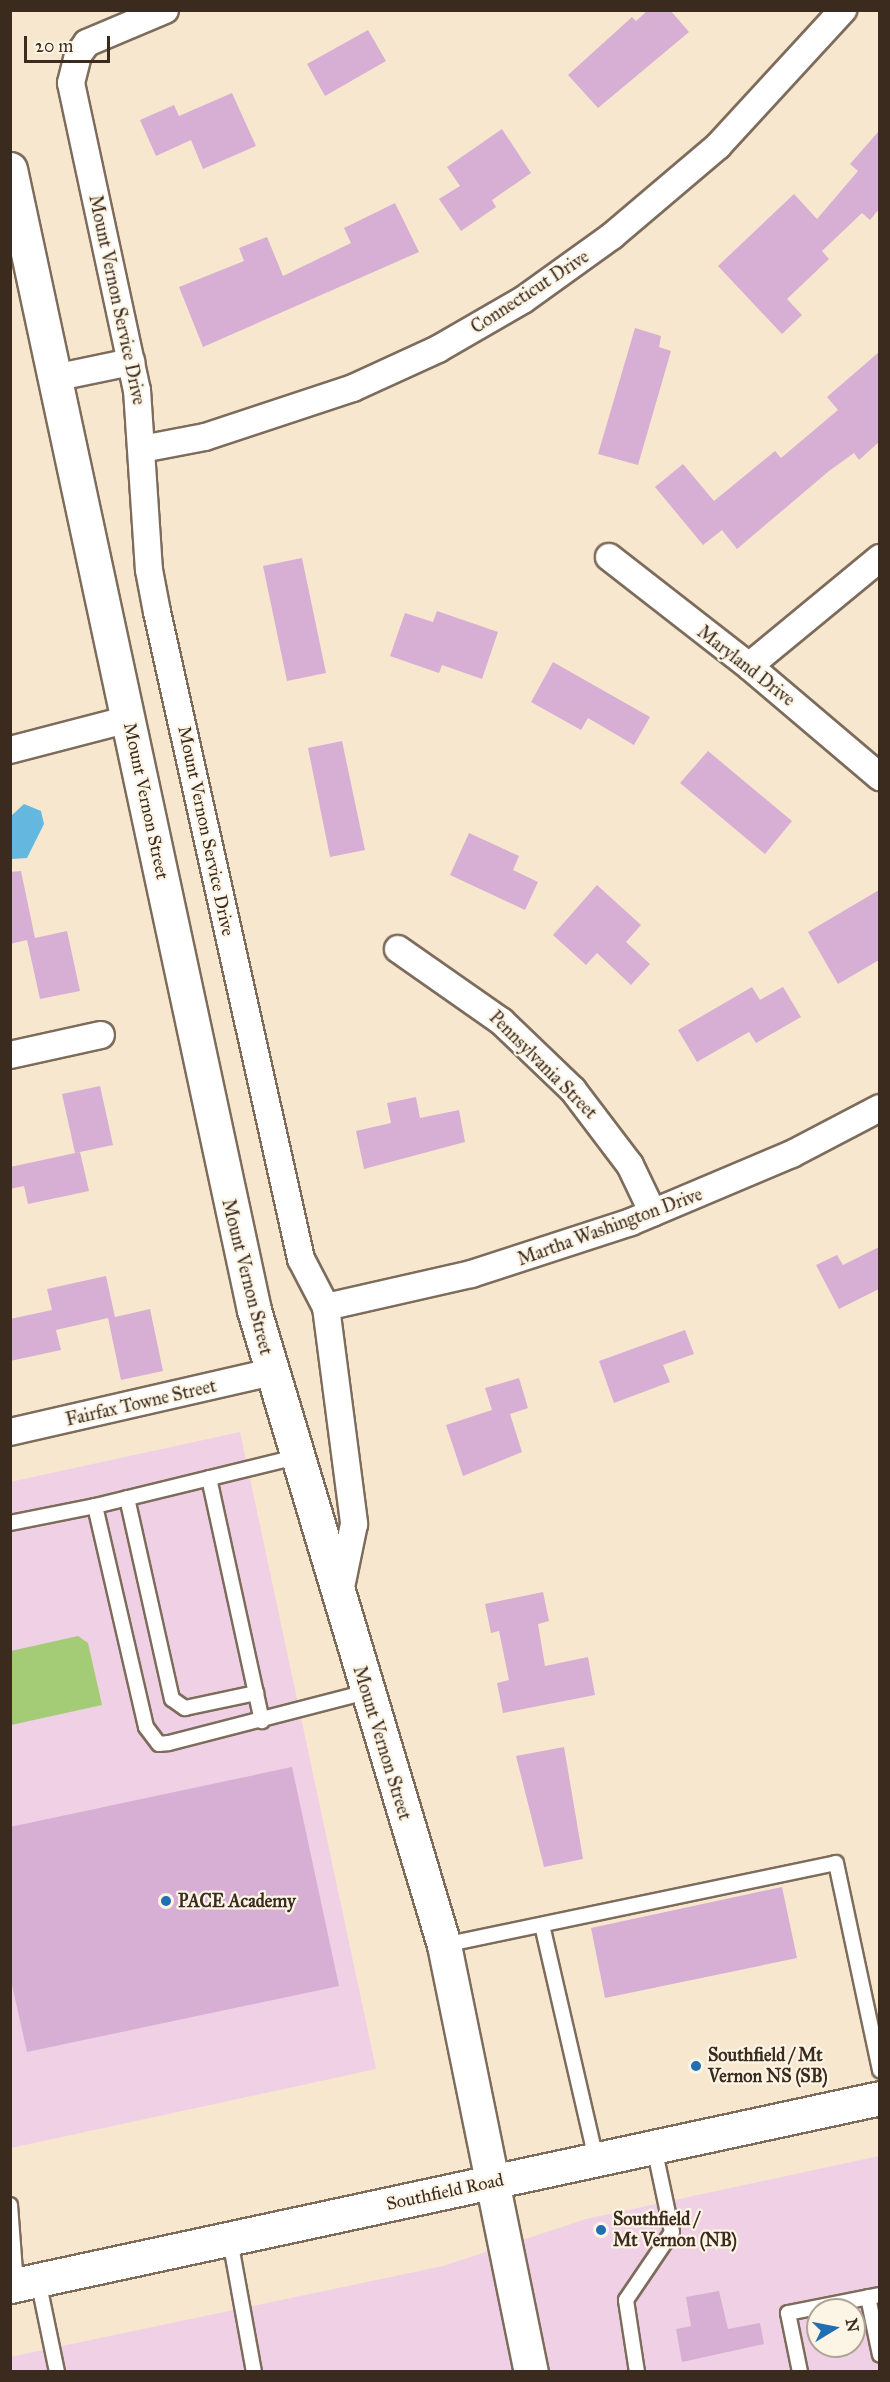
<!DOCTYPE html>
<style>
body{margin:0}
#map{position:relative;width:890px;height:2382px;overflow:hidden;background:#f7e7cf;font-family:"IM FELL Great Primer",serif}
div>[style]{position:absolute}
.built>*{inset:0;background:#f0d0e4}
.green>*{inset:0;background:#a4cb76}
.water>*{inset:0;background:#64b8e0}
.building>*{inset:0;background:#d7afd4}
.roads{filter:drop-shadow(2px 0 #7d6c5c) drop-shadow(-2px 0 #7d6c5c) drop-shadow(0 2px #7d6c5c) drop-shadow(0 -2px #7d6c5c)}
.lane>*{height:14px;margin:-7px;padding:0 7px;transform-origin:7px;border-radius:7px;background:#fff}
.street>*{height:26px;margin:-13px;padding:0 13px;transform-origin:13px;border-radius:13px;background:#fff}
.secondary>*{height:33px;margin:-16.5px;padding:0 16.5px;transform-origin:16.5px;border-radius:16.5px;background:#fff}
.dots>*{width:16px;height:16px;translate:-50% -50%;box-sizing:border-box;border:3px solid #fcf5e5;border-radius:50%}
span{translate:-50% -50%;white-space:nowrap;text-align:center;line-height:1.15;-webkit-text-stroke:4.5px #fcf5e5;paint-order:stroke}
.street-label{font-size:18px;color:#3b2a1e}
.poi-label{font-size:18px;color:#3b2a1e;font-weight:700}
.left{translate:0 -50%;text-align:left}
.frame{position:absolute;inset:0;border:12px solid #3b2a1e;pointer-events:none}
.north{position:absolute;left:806px;top:2298px;width:60px;height:60px;box-sizing:border-box;background:#fcf5e5;border:2px solid #afa495;border-radius:50%;rotate:80deg;font-size:16px;font-weight:700;line-height:24px;text-align:center;color:#3b2a1e}
.north::after{content:'';display:block;margin:auto;width:21px;height:27px;background:#1f6fb2;clip-path:polygon(50% 0,100% 100%,50% 72%,0 100%)}
.scale{position:absolute;left:24px;top:36px;width:86px;height:27px;box-sizing:border-box;border:3px solid #3b2a1e;border-top:0;padding-left:8px;font-size:18px;line-height:21px;white-space:nowrap;color:#3b2a1e;-webkit-text-stroke:4px #fcf5e5;paint-order:stroke}
</style>
<div id="map">
<div class="built">
<i style="clip-path:polygon(240px 1432px,376px 2069px,11px 2148px,10px 1482px)"></i>
<i style="clip-path:polygon(evenodd,879px 2156px,879px 2371px,11px 2372px,10px 2357px,443px 2266px,586px 2219px,879px 2156px,818px 2310px,854px 2310px,854px 2346px,818px 2346px,818px 2310px)"></i>
</div>
<div class="green">
<i style="clip-path:polygon(78px 1636px,88px 1643px,102px 1705px,11px 1725px,11px 1651px)"></i>
</div>
<div class="water">
<i style="clip-path:polygon(24px 804px,41px 811px,44px 824px,27px 858px,12px 859px,11px 816px)"></i>
</div>
<div class="building">
<i style="clip-path:polygon(648px 10px,670px 10px,689px 32px,598px 108px,568px 75px,632px 17px,636px 21px)"></i>
<i style="clip-path:polygon(368px 30px,386px 61px,325px 96px,307px 64px)"></i>
<i style="clip-path:polygon(232px 93px,256px 146px,203px 169px,191px 140px,156px 156px,140px 120px,174px 105px,179px 116px)"></i>
<i style="clip-path:polygon(502px 129px,531px 173px,492px 200px,496px 207px,461px 231px,439px 199px,460px 186px,447px 167px)"></i>
<i style="clip-path:polygon(879px 131px,879px 209px,870px 220px,862px 213px,822px 251px,829px 259px,787px 299px,802px 315px,782px 334px,718px 266px,794px 194px,817px 219px,858px 171px,850px 164px)"></i>
<i style="clip-path:polygon(395px 203px,419px 252px,203px 347px,179px 287px,244px 261px,239px 248px,267px 237px,283px 276px,351px 243px,344px 228px)"></i>
<i style="clip-path:polygon(635px 328px,661px 336px,659px 347px,671px 351px,638px 465px,598px 454px)"></i>
<i style="clip-path:polygon(879px 352px,879px 442px,859px 460px,854px 453px,829px 471px,737px 549px,722px 530px,703px 545px,655px 487px,683px 464px,714px 501px,775px 451px,781px 458px,838px 410px,827px 397px)"></i>
<i style="clip-path:polygon(302px 558px,326px 673px,287px 681px,263px 566px)"></i>
<i style="clip-path:polygon(437px 611px,498px 632px,482px 679px,442px 665px,439px 673px,390px 656px,405px 613px,433px 622px)"></i>
<i style="clip-path:polygon(553px 662px,650px 717px,634px 745px,588px 718px,581px 730px,531px 702px)"></i>
<i style="clip-path:polygon(342px 741px,365px 850px,330px 857px,308px 748px)"></i>
<i style="clip-path:polygon(708px 751px,792px 821px,765px 854px,680px 783px)"></i>
<i style="clip-path:polygon(469px 833px,519px 856px,513px 870px,538px 882px,525px 910px,450px 875px)"></i>
<i style="clip-path:polygon(21px 871px,35px 938px,67px 931px,80px 991px,40px 999px,27px 940px,10px 944px,10px 872px)"></i>
<i style="clip-path:polygon(597px 885px,641px 925px,626px 942px,650px 964px,631px 985px,597px 953px,586px 965px,553px 935px)"></i>
<i style="clip-path:polygon(879px 890px,879px 960px,838px 984px,808px 932px)"></i>
<i style="clip-path:polygon(752px 987px,760px 1000px,783px 987px,801px 1017px,756px 1043px,749px 1032px,697px 1062px,678px 1030px)"></i>
<i style="clip-path:polygon(100px 1086px,113px 1145px,75px 1153px,62px 1094px)"></i>
<i style="clip-path:polygon(416px 1097px,420px 1118px,459px 1110px,465px 1142px,364px 1169px,356px 1131px,391px 1123px,387px 1103px)"></i>
<i style="clip-path:polygon(80px 1152px,89px 1191px,28px 1204px,24px 1186px,10px 1189px,10px 1167px)"></i>
<i style="clip-path:polygon(879px 1247px,879px 1289px,839px 1309px,816px 1265px,837px 1255px,843px 1265px)"></i>
<i style="clip-path:polygon(106px 1276px,115px 1317px,150px 1309px,163px 1371px,121px 1380px,108px 1318px,56px 1330px,61px 1350px,10px 1361px,10px 1319px,52px 1310px,47px 1289px)"></i>
<i style="clip-path:polygon(685px 1330px,694px 1354px,663px 1365px,670px 1382px,614px 1403px,599px 1361px)"></i>
<i style="clip-path:polygon(519px 1378px,528px 1408px,510px 1414px,522px 1452px,463px 1476px,446px 1425px,492px 1410px,485px 1388px)"></i>
<i style="clip-path:polygon(543px 1592px,549px 1621px,538px 1624px,545px 1666px,588px 1657px,595px 1695px,503px 1713px,497px 1683px,509px 1680px,499px 1631px,491px 1633px,485px 1604px)"></i>
<i style="clip-path:polygon(564px 1747px,583px 1859px,544px 1867px,516px 1756px)"></i>
<i style="clip-path:polygon(292px 1767px,339px 1986px,27px 2052px,10px 1976px,10px 1827px)"></i>
<i style="clip-path:polygon(782px 1887px,797px 1958px,605px 1998px,591px 1928px)"></i>
<i style="clip-path:polygon(719px 2291px,728px 2329px,760px 2323px,764px 2344px,682px 2362px,676px 2329px,691px 2326px,686px 2297px)"></i>
</div>
<div class="roads">
<div class="lane">
<i style="left:296px;top:1457px;width:207px;rotate:166.3deg"></i>
<i style="left:95px;top:1506px;width:227px;rotate:77deg"></i>
<i style="left:146px;top:1727px;width:21px;rotate:53deg"></i>
<i style="left:159px;top:1744px;width:10px;rotate:-6deg"></i>
<i style="left:169px;top:1743px;width:203px;rotate:-14.5deg"></i>
<i style="left:209px;top:1478px;width:249px;rotate:77.7deg"></i>
<i style="left:127px;top:1498px;width:206px;rotate:77.4deg"></i>
<i style="left:172px;top:1699px;width:16px;rotate:35deg"></i>
<i style="left:185px;top:1708px;width:73px;rotate:-11.9deg"></i>
<i style="left:10px;top:1523px;width:87px;rotate:-11.3deg"></i>
<i style="left:542px;top:1925px;width:240px;rotate:77deg"></i>
<i style="left:444px;top:1945px;width:400px;rotate:-11.8deg"></i>
<i style="left:836px;top:1863px;width:212px;rotate:78deg"></i>
<i style="left:10px;top:2205px;width:79px;rotate:85.7deg"></i>
<i style="left:230px;top:2240px;width:134px;rotate:79.7deg"></i>
<i style="left:38px;top:2280px;width:94px;rotate:78.3deg"></i>
<i style="left:868px;top:2297px;width:59px;rotate:78.3deg"></i>
<i style="left:637px;top:2372px;width:73px;rotate:-98.7deg"></i>
<i style="left:626px;top:2300px;width:82px;rotate:-55.9deg"></i>
<i style="left:672px;top:2232px;width:87px;rotate:-102deg"></i>
<i style="left:800px;top:2372px;width:60px;rotate:-101.5deg"></i>
<i style="left:788px;top:2313px;width:94px;rotate:-11.1deg"></i>
</div>
<div class="street">
<i style="left:165px;top:10px;width:85px;rotate:157.1deg"></i>
<i style="left:87px;top:43px;width:15px;rotate:127deg"></i>
<i style="left:78px;top:55px;width:29px;rotate:104deg"></i>
<i style="left:71px;top:83px;width:314px;rotate:77.9deg"></i>
<i style="left:137px;top:390px;width:180px;rotate:86.2deg"></i>
<i style="left:149px;top:570px;width:43px;rotate:79.2deg"></i>
<i style="left:157px;top:612px;width:663px;rotate:77.45deg"></i>
<i style="left:301px;top:1259px;width:54px;rotate:62.5deg"></i>
<i style="left:326px;top:1307px;width:219px;rotate:82.6deg"></i>
<i style="left:354px;top:1524px;width:75px;rotate:101.6deg"></i>
<i style="left:54px;top:378px;width:79px;rotate:-11.7deg"></i>
<i style="left:142px;top:449px;width:64px;rotate:-10.8deg"></i>
<i style="left:205px;top:437px;width:156px;rotate:-18.3deg"></i>
<i style="left:353px;top:388px;width:94px;rotate:-24.6deg"></i>
<i style="left:438px;top:349px;width:98px;rotate:-30deg"></i>
<i style="left:523px;top:300px;width:110px;rotate:-35.7deg"></i>
<i style="left:612px;top:236px;width:139px;rotate:-40.3deg"></i>
<i style="left:718px;top:146px;width:185px;rotate:-47.4deg"></i>
<i style="left:609px;top:557px;width:177px;rotate:37.9deg"></i>
<i style="left:749px;top:666px;width:172px;rotate:40.3deg"></i>
<i style="left:749px;top:666px;width:170px;rotate:-39.5deg"></i>
<i style="left:10px;top:750px;width:123px;rotate:-14.6deg"></i>
<i style="left:398px;top:949px;width:126px;rotate:35deg"></i>
<i style="left:501px;top:1021px;width:100px;rotate:43.8deg"></i>
<i style="left:573px;top:1090px;width:94px;rotate:52.8deg"></i>
<i style="left:630px;top:1165px;width:53px;rotate:64.4deg"></i>
<i style="left:10px;top:1055px;width:93px;rotate:-12.4deg"></i>
<i style="left:326px;top:1307px;width:149px;rotate:-12.8deg"></i>
<i style="left:471px;top:1274px;width:168px;rotate:-18deg"></i>
<i style="left:631px;top:1222px;width:175px;rotate:-22.9deg"></i>
<i style="left:792px;top:1154px;width:99px;rotate:-27.6deg"></i>
<i style="left:10px;top:1432px;width:268px;rotate:-12.9deg"></i>
</div>
<div class="secondary">
<i style="left:10px;top:169px;width:1167px;rotate:77.93deg"></i>
<i style="left:254px;top:1310px;width:663px;rotate:73.34deg"></i>
<i style="left:444px;top:1945px;width:436px;rotate:78.5deg"></i>
<i style="left:10px;top:2286px;width:890px;rotate:-12.19deg"></i>
</div>
</div>
<div class="dots">
<i style="left:166px;top:1901px;background:#1f6fb2"></i>
<i style="left:696px;top:2066px;background:#1f6fb2"></i>
<i style="left:601px;top:2230px;background:#1f6fb2"></i>
</div>
<div class="street-label">
<span style="left:530px;top:292px;rotate:-33deg">Connecticut Drive</span>
<span style="left:117px;top:300px;rotate:78deg">Mount Vernon Service Drive</span>
<span style="left:746px;top:666px;rotate:38deg">Maryland Drive</span>
<span style="left:146px;top:801px;rotate:78deg">Mount Vernon Street</span>
<span style="left:206px;top:831px;rotate:78deg">Mount Vernon Service Drive</span>
<span style="left:543px;top:1065px;rotate:45deg">Pennsylvania Street</span>
<span style="left:610px;top:1227px;rotate:-20deg">Martha Washington Drive</span>
<span style="left:247px;top:1277px;rotate:76deg">Mount Vernon Street</span>
<span style="left:141px;top:1403px;rotate:-13deg">Fairfax Towne Street</span>
<span style="left:382px;top:1743px;rotate:73deg">Mount Vernon Street</span>
<span style="left:445px;top:2192px;rotate:-12deg">Southfield Road</span>
</div>
<div class="poi-label">
<span class="left" style="left:178px;top:1901px">PACE Academy</span>
<span class="left" style="left:708px;top:2066px">Southfield / Mt<br>Vernon NS (SB)</span>
<span class="left" style="left:613px;top:2230px">Southfield /<br>Mt Vernon (NB)</span>
</div>
<div class="frame"></div>
<div class="north">N</div>
<div class="scale">20 m</div>
</div>
